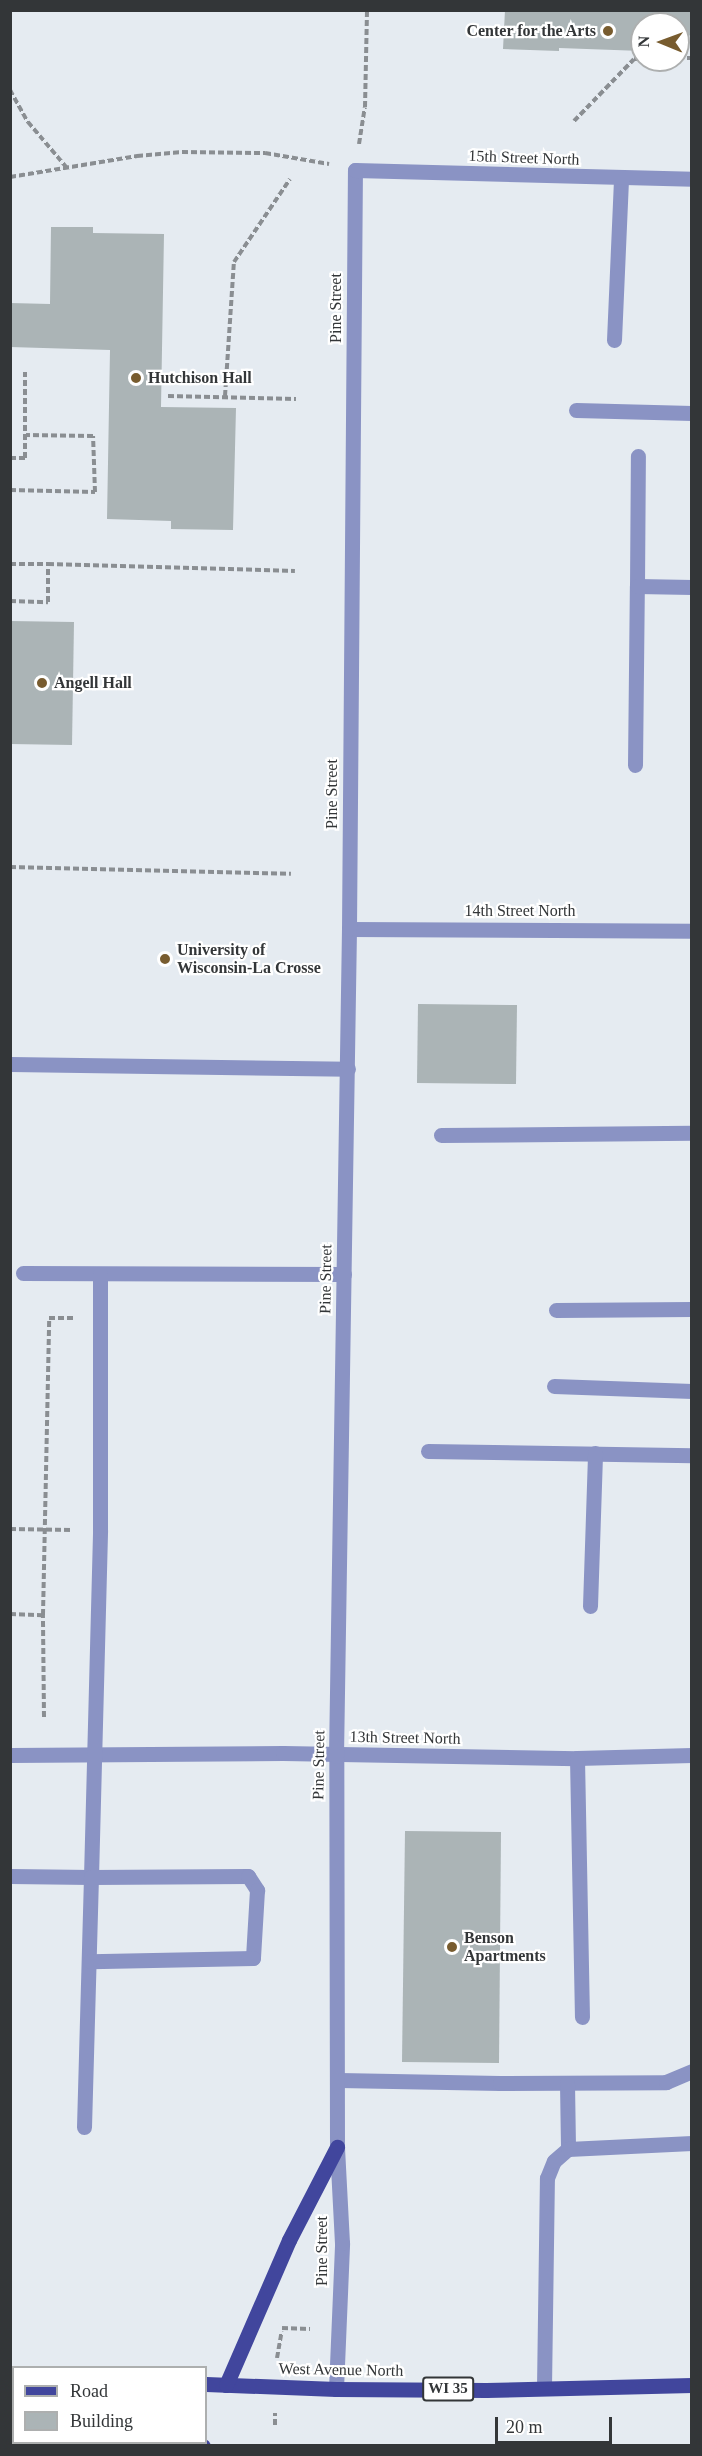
<!DOCTYPE html>
<style>
body{margin:0}
#map{position:relative;width:702px;height:2456px;overflow:hidden;background:#e5ebf1;font-family:"Times New Roman",serif}
div>[style]{position:absolute}
.building>*{inset:0;background:#abb4b6}
.path>*{height:4px;margin-top:-2px;transform-origin:0;background:repeating-linear-gradient(90deg,#8a8e92 0 6px,transparent 0 9px)}
.minor>*{height:15px;margin:-7.5px;padding:0 7.5px;transform-origin:7.5px;border-radius:7.5px;background:#8a93c4}
.major>*{height:15px;margin:-7.5px;padding:0 7.5px;transform-origin:7.5px;border-radius:7.5px;background:#41469d}
.dots>*{width:16px;height:16px;translate:-50% -50%;box-sizing:border-box;border:3px solid #fff;border-radius:50%}
span{translate:-50% -50%;white-space:nowrap;text-align:center;line-height:1.15;-webkit-text-stroke:4.5px #fff;paint-order:stroke}
.shield-label span{padding:2px 4px;background:#fff;border:2px solid;border-radius:4px;-webkit-text-stroke-width:0}
.shield-label{font-size:15px;color:#333638;font-weight:700}
.poi-label{font-size:16px;color:#333638;font-weight:700}
.right{translate:-100% -50%;text-align:right}
.left{translate:0 -50%;text-align:left}
.street-label{font-size:16px;color:#333638}
.frame{position:absolute;inset:0;border:12px solid #333638;pointer-events:none}
.legend{position:absolute;left:12px;top:2366px;width:195px;height:78px;box-sizing:border-box;background:#fff;border:2px solid #adafaf;margin:0;padding:8px 10px;list-style:none;font-size:18px;color:#333638}
.legend li{display:flex;align-items:center;gap:12px;height:30px}
.legend b{width:30px;border:2px solid #adafaf}
.north{position:absolute;left:630px;top:12px;width:60px;height:60px;box-sizing:border-box;background:#fff;border:2px solid #adafaf;border-radius:50%;rotate:271deg;font-size:16px;font-weight:700;line-height:24px;text-align:center;color:#333638}
.north::after{content:'';display:block;margin:auto;width:21px;height:27px;background:#785c2f;clip-path:polygon(50% 0,100% 100%,50% 72%,0 100%)}
.scale{position:absolute;left:495px;top:2417px;width:117px;height:27px;box-sizing:border-box;border:3px solid #333638;border-top:0;padding-left:8px;font-size:18px;line-height:21px;white-space:nowrap;color:#333638;-webkit-text-stroke:4px #fff;paint-order:stroke}
</style>
<div id="map">
<div class="building">
<i style="clip-path:polygon(505px 10px,692px 10px,692px 33px,678px 47px,678px 24px,642px 24px,642px 51px,559px 48px,559px 51px,503px 49px)"></i>
<i style="clip-path:polygon(51px 227px,93px 227px,93px 233px,164px 234px,161px 407px,236px 408px,233px 530px,171px 529px,171px 521px,107px 519px,110px 350px,10px 347px,10px 303px,50px 304px)"></i>
<i style="clip-path:polygon(10px 621px,74px 622px,72px 745px,10px 744px)"></i>
<i style="clip-path:polygon(418px 1004px,517px 1005px,516px 1084px,417px 1083px)"></i>
<i style="clip-path:polygon(405px 1831px,501px 1832px,499px 2063px,402px 2062px)"></i>
</div>
<div class="path">
<i style="left:678px;top:58px;width:14px"></i>
<i style="left:10px;top:90px;width:37px;rotate:61deg"></i>
<i style="left:28px;top:122px;width:60px;rotate:49.7deg"></i>
<i style="left:574px;top:121px;width:86px;rotate:-45.9deg"></i>
<i style="left:634px;top:59px;width:8px"></i>
<i style="left:359px;top:144px;width:37px;rotate:-81deg"></i>
<i style="left:365px;top:107px;width:97px;rotate:-88.8deg"></i>
<i style="left:10px;top:177px;width:129px;rotate:-9.4deg"></i>
<i style="left:137px;top:156px;width:45px;rotate:-5.1deg"></i>
<i style="left:182px;top:152px;width:83px;rotate:0.7deg"></i>
<i style="left:265px;top:153px;width:65px;rotate:9.8deg"></i>
<i style="left:168px;top:396px;width:128px;rotate:1.3deg"></i>
<i style="left:225px;top:396px;width:134px;rotate:-86.2deg"></i>
<i style="left:234px;top:262px;width:100px;rotate:-56deg"></i>
<i style="left:10px;top:458px;width:15px"></i>
<i style="left:25px;top:458px;width:86px;rotate:-90deg"></i>
<i style="left:10px;top:490px;width:85px;rotate:1.3deg"></i>
<i style="left:95px;top:492px;width:56px;rotate:-92deg"></i>
<i style="left:93px;top:436px;width:67px;rotate:-179.1deg"></i>
<i style="left:10px;top:564px;width:38px"></i>
<i style="left:10px;top:601px;width:38px;rotate:2deg"></i>
<i style="left:48px;top:602px;width:38px;rotate:-90deg"></i>
<i style="left:48px;top:564px;width:247px;rotate:1.6deg"></i>
<i style="left:10px;top:867px;width:281px;rotate:1.4deg"></i>
<i style="left:10px;top:1529px;width:62px;rotate:0.9deg"></i>
<i style="left:10px;top:1614px;width:33px;rotate:2deg"></i>
<i style="left:44px;top:1717px;width:102px;rotate:-90.6deg"></i>
<i style="left:43px;top:1615px;width:297px;rotate:-88.8deg"></i>
<i style="left:49px;top:1318px;width:24px"></i>
<i style="left:282px;top:2328px;width:28px;rotate:2deg"></i>
<i style="left:277px;top:2358px;width:27px;rotate:-80deg"></i>
<i style="left:275px;top:2425px;width:12px;rotate:-90deg"></i>
</div>
<div class="minor">
<i style="left:614px;top:340px;width:161px;rotate:-87.5deg"></i>
<i style="left:576px;top:410px;width:116px;rotate:1.5deg"></i>
<i style="left:637px;top:586px;width:130px;rotate:-89.6deg"></i>
<i style="left:635px;top:765px;width:179px;rotate:-89.4deg"></i>
<i style="left:637px;top:586px;width:55px;rotate:1deg"></i>
<i style="left:349px;top:929px;width:343px;rotate:0.3deg"></i>
<i style="left:10px;top:1064px;width:338px;rotate:0.8deg"></i>
<i style="left:441px;top:1135px;width:251px;rotate:-0.5deg"></i>
<i style="left:23px;top:1273px;width:321px;rotate:0.2deg"></i>
<i style="left:556px;top:1310px;width:136px;rotate:-0.4deg"></i>
<i style="left:554px;top:1386px;width:138px;rotate:2.1deg"></i>
<i style="left:428px;top:1451px;width:264px;rotate:0.9deg"></i>
<i style="left:590px;top:1606px;width:153px;rotate:-88.1deg"></i>
<i style="left:10px;top:1755px;width:273px;rotate:-0.4deg"></i>
<i style="left:283px;top:1753px;width:294px;rotate:1deg"></i>
<i style="left:577px;top:1758px;width:115px;rotate:-1.5deg"></i>
<i style="left:577px;top:1758px;width:259px;rotate:88.9deg"></i>
<i style="left:10px;top:1876px;width:81px;rotate:0.7deg"></i>
<i style="left:91px;top:1877px;width:347px;rotate:-88.5deg"></i>
<i style="left:100px;top:1530px;width:256px;rotate:-90deg"></i>
<i style="left:339px;top:2080px;width:161px;rotate:1.1deg"></i>
<i style="left:500px;top:2083px;width:166px;rotate:-0.3deg"></i>
<i style="left:666px;top:2082px;width:28px;rotate:-23deg"></i>
<i style="left:567px;top:2083px;width:66px;rotate:89.1deg"></i>
<i style="left:84px;top:2127px;width:250px;rotate:-88.4deg"></i>
<i style="left:91px;top:1877px;width:157px;rotate:-0.4deg"></i>
<i style="left:248px;top:1876px;width:17px;rotate:57deg"></i>
<i style="left:257px;top:1890px;width:68px;rotate:93.4deg"></i>
<i style="left:253px;top:1958px;width:163px;rotate:178.9deg"></i>
<i style="left:544px;top:2388px;width:210px;rotate:-89.2deg"></i>
<i style="left:547px;top:2178px;width:18px;rotate:-68deg"></i>
<i style="left:554px;top:2161px;width:18px;rotate:-41deg"></i>
<i style="left:568px;top:2149px;width:124px;rotate:-2.8deg"></i>
<i style="left:336px;top:2389px;width:146px;rotate:-87.6deg"></i>
<i style="left:342px;top:2243px;width:96px;rotate:-93deg"></i>
<i style="left:337px;top:2147px;width:391px;rotate:-90.1deg"></i>
<i style="left:336px;top:1756px;width:827px;rotate:-89.1deg"></i>
<i style="left:349px;top:929px;width:759px;rotate:-89.55deg"></i>
<i style="left:355px;top:170px;width:337px;rotate:1.5deg"></i>
</div>
<div class="major">
<i style="left:10px;top:2375px;width:4px"></i>
<i style="left:206px;top:2384px;width:130px;rotate:2.2deg"></i>
<i style="left:336px;top:2389px;width:150px;rotate:0.4deg"></i>
<i style="left:486px;top:2390px;width:206px;rotate:-1.4deg"></i>
<i style="left:226px;top:2385px;width:158px;rotate:-66.5deg"></i>
<i style="left:289px;top:2240px;width:105px;rotate:-62.7deg"></i>
<i style="left:10px;top:2436px;width:4px"></i>
<i style="left:144px;top:2442px;width:59px;rotate:3.9deg"></i>
</div>
<div class="dots">
<i style="left:608px;top:31px;background:#785c2f"></i>
<i style="left:136px;top:378px;background:#785c2f"></i>
<i style="left:42px;top:683px;background:#785c2f"></i>
<i style="left:165px;top:959px;background:#785c2f"></i>
<i style="left:452px;top:1947px;background:#785c2f"></i>
</div>
<div class="shield-label">
<span style="left:448px;top:2389px">WI 35</span>
</div>
<div class="poi-label">
<span class="right" style="left:596px;top:31px">Center for the Arts</span>
<span class="left" style="left:148px;top:378px">Hutchison Hall</span>
<span class="left" style="left:54px;top:683px">Angell Hall</span>
<span class="left" style="left:177px;top:959px">University of<br>Wisconsin-La Crosse</span>
<span class="left" style="left:464px;top:1947px">Benson<br>Apartments</span>
</div>
<div class="street-label">
<span style="left:524px;top:158px;rotate:2deg">15th Street North</span>
<span style="left:336px;top:308px;rotate:-90deg">Pine Street</span>
<span style="left:332px;top:794px;rotate:-90deg">Pine Street</span>
<span style="left:520px;top:911px">14th Street North</span>
<span style="left:326px;top:1279px;rotate:-89deg">Pine Street</span>
<span style="left:405px;top:1738px;rotate:1deg">13th Street North</span>
<span style="left:319px;top:1765px;rotate:-89deg">Pine Street</span>
<span style="left:322px;top:2251px;rotate:-90deg">Pine Street</span>
<span style="left:341px;top:2370px;rotate:1deg">West Avenue North</span>
</div>
<div class="frame"></div>
<ul class="legend">
<li><b style="height:8px;background:#41469d"></b>Road</li>
<li><b style="height:16px;background:#abb4b6"></b>Building</li>
</ul>
<div class="north">N</div>
<div class="scale">20 m</div>
</div>
